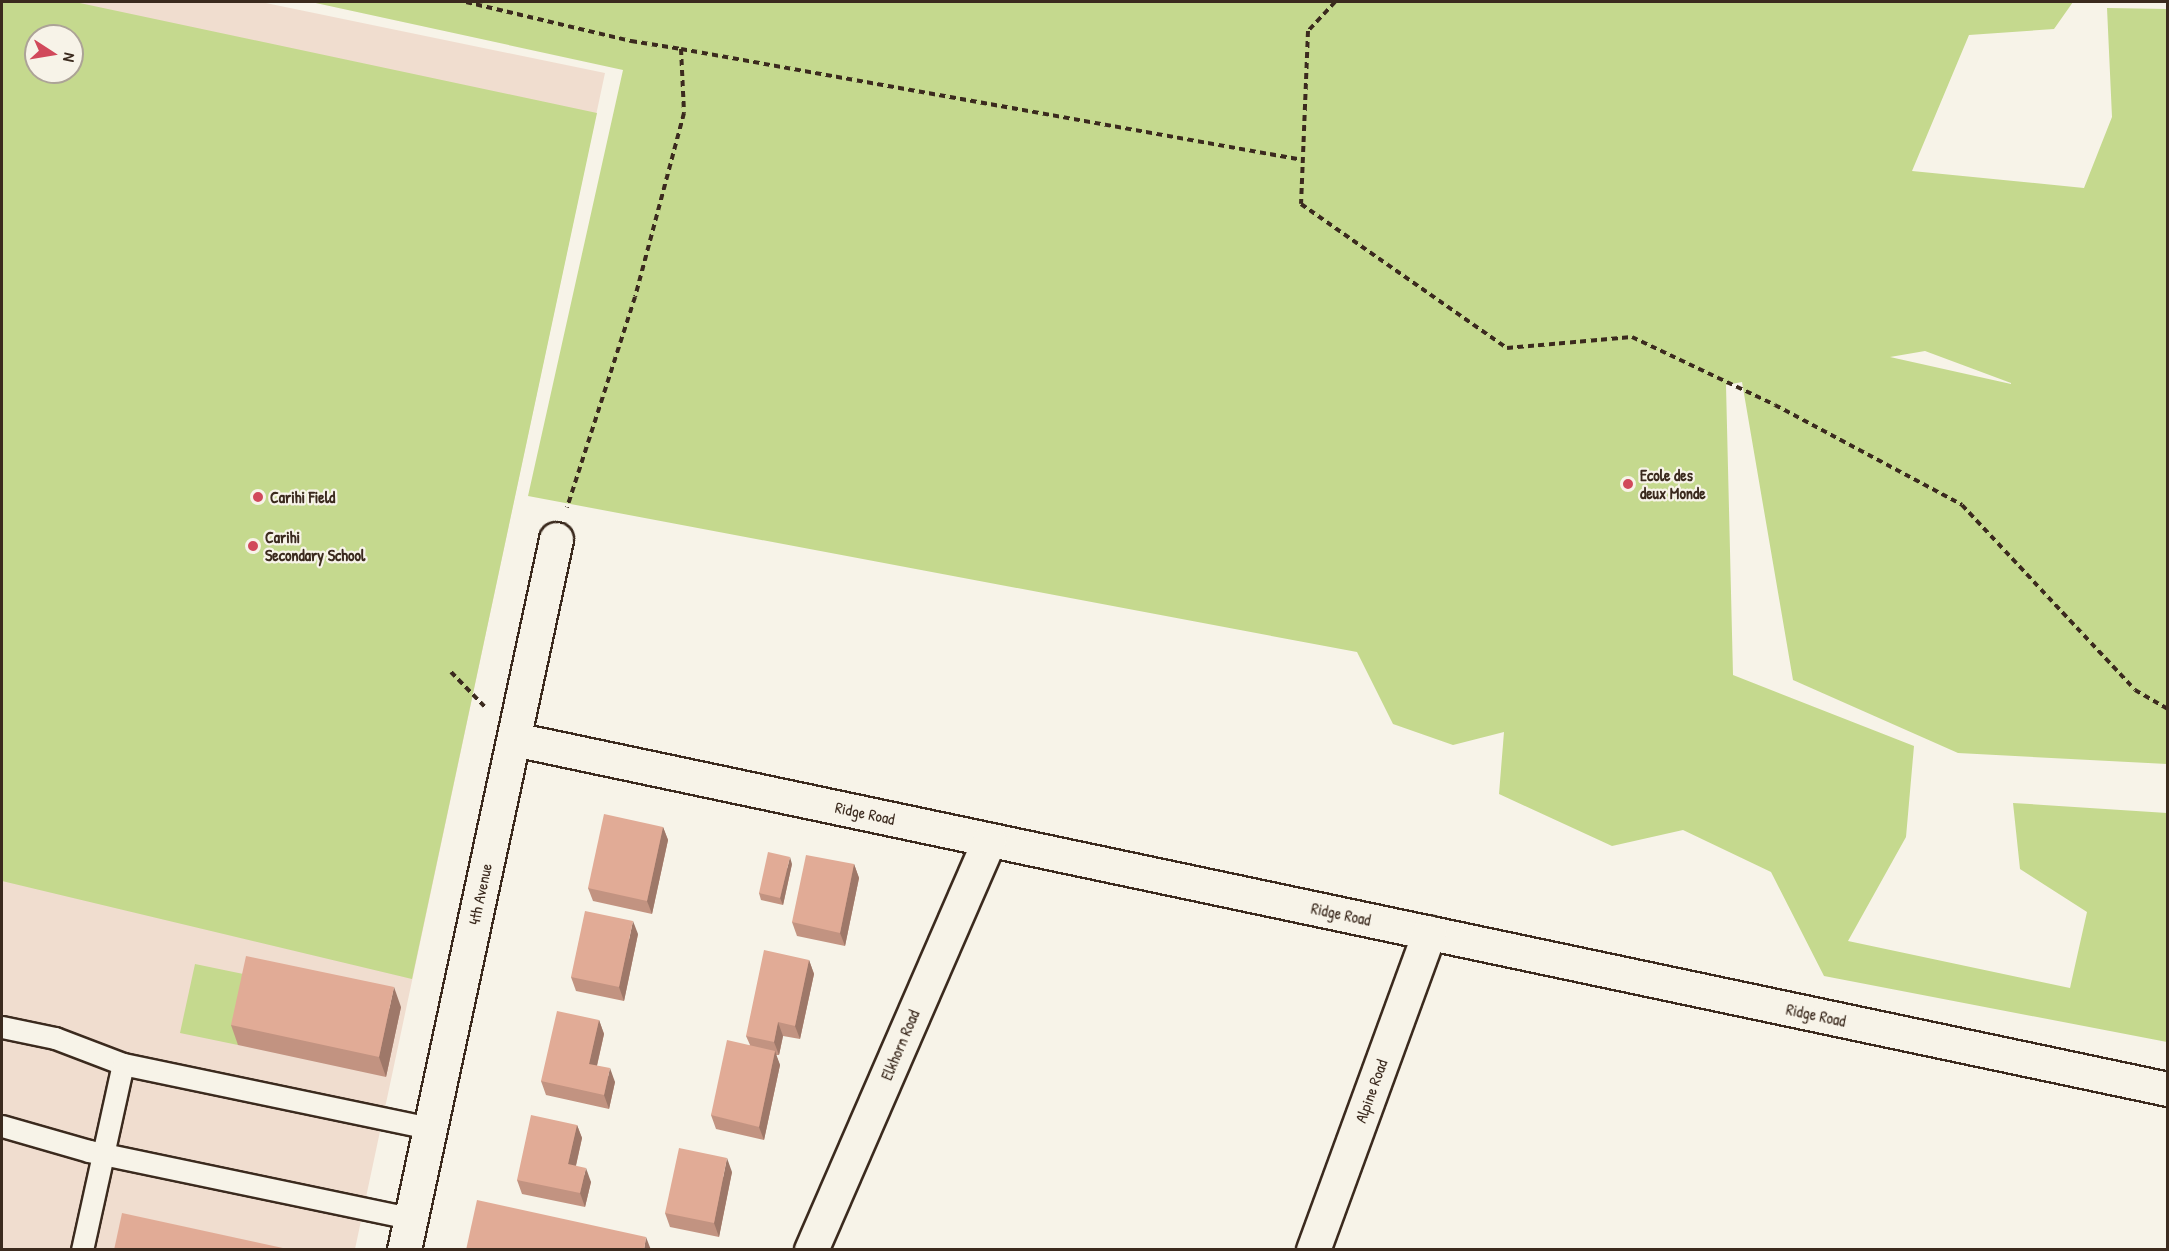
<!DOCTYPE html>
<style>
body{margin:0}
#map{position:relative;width:2169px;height:1251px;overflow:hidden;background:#f7f3e8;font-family:"Patrick Hand",sans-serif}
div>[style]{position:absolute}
.built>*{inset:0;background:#f0ddcf}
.green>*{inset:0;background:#c5d98e}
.path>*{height:4px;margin-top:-2px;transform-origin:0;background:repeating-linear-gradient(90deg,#3b2a1e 0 6px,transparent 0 10.5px)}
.roads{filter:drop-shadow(2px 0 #3b2a1e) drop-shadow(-2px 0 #3b2a1e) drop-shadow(0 2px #3b2a1e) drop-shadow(0 -2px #3b2a1e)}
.service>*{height:21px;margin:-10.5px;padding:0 10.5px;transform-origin:10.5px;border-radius:10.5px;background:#f7f3e8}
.minor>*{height:33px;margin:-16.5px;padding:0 16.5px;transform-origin:16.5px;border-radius:16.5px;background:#f7f3e8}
.wall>*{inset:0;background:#c29381}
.shaded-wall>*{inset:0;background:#9e7869}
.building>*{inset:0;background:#e1ab96}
.dots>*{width:16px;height:16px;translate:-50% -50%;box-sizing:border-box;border:3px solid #f7f3e8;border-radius:50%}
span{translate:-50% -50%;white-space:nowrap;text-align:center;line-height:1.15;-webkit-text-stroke:4.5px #f7f3e8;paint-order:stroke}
.poi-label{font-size:16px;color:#3b2a1e;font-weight:700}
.left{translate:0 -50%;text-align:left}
.street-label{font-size:16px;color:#3b2a1e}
.frame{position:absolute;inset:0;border:3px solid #3b2a1e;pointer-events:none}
.north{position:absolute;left:24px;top:24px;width:60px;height:60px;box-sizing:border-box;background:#f7f3e8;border:2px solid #aca397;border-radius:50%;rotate:102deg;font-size:16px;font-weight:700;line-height:24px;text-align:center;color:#3b2a1e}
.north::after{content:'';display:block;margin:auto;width:21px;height:27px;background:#d1495b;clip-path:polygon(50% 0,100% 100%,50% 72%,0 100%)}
</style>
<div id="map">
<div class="built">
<i style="clip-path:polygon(evenodd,2px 2px,261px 2px,605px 73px,355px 1249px,2px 1250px,2px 2px,36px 36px,72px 36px,72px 72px,36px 72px,36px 36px)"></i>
</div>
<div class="green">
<i style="clip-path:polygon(evenodd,2px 2px,75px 2px,597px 113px,412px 979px,2px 881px,2px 2px,36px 36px,72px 36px,72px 72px,36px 72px,36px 36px)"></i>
<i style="clip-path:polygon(evenodd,311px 2px,2073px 2px,2054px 29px,1969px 35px,1912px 171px,2084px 188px,2112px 117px,2107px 8px,2167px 9px,2167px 764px,1958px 753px,1793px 680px,1742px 382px,1726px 385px,1733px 675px,1914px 746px,1906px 837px,1848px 941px,2070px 988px,2087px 912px,2020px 869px,2013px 803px,2167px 813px,2167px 1042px,1824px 976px,1771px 872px,1683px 830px,1612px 846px,1499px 794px,1504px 732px,1453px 745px,1393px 724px,1357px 652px,528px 496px,623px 70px,311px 2px,1925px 351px,2011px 383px,2011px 384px,1890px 357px,1925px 351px)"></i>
<i style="clip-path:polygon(195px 964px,253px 976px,238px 1045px,180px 1033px)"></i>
</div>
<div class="path">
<i style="left:466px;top:2px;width:170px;rotate:13.3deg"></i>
<i style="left:631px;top:41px;width:51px;rotate:9.1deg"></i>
<i style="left:681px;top:49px;width:64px;rotate:87.3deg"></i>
<i style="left:684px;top:113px;width:190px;rotate:104.9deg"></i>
<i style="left:635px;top:297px;width:221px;rotate:107.9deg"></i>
<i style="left:1335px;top:2px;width:40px;rotate:133deg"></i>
<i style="left:1308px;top:31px;width:173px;rotate:92.3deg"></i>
<i style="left:1301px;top:204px;width:251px;rotate:35deg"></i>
<i style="left:1507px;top:348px;width:125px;rotate:-5deg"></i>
<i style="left:1632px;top:337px;width:158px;rotate:25.4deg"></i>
<i style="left:1775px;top:405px;width:212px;rotate:28.1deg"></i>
<i style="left:1962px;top:505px;width:253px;rotate:46.9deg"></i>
<i style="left:2135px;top:690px;width:38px;rotate:30deg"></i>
<i style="left:681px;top:49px;width:632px;rotate:10.12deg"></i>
<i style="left:451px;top:672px;width:49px;rotate:45.8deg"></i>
</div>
<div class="roads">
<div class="service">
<i style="left:2px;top:1027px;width:54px;rotate:11.7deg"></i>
<i style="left:55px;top:1038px;width:73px;rotate:20.9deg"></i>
<i style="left:2px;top:1126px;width:91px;rotate:16deg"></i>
<i style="left:89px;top:1151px;width:329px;rotate:11.8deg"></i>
<i style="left:82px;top:1250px;width:190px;rotate:-77.6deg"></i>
<i style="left:123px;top:1064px;width:314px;rotate:11.8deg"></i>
</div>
<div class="minor">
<i style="left:514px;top:739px;width:1691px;rotate:11.95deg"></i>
<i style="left:404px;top:1250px;width:727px;rotate:-77.93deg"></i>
<i style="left:811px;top:1250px;width:447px;rotate:-66.5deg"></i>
<i style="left:1313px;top:1250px;width:338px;rotate:-69.9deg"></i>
</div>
</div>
<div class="wall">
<i style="clip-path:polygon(663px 827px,668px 840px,652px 914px,593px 901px,588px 888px)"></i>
<i style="clip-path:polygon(792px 864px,783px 905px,761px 900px,759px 893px)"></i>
<i style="clip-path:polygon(854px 864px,859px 878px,845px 946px,797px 936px,792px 922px)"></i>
<i style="clip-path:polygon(638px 934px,624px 1001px,576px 991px,571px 977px)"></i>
<i style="clip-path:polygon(809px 960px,814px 974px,800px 1039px,783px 1036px,779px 1055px,776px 1055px,780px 1065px,764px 1140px,716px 1129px,711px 1115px,750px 1045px,746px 1036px)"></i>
<i style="clip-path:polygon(401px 1007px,386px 1077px,238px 1045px,231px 1025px)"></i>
<i style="clip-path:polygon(599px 1020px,604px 1034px,597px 1066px,615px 1082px,609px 1109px,546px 1095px,541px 1081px)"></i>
<i style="clip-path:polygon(577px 1125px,582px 1138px,576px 1166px,591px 1182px,585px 1207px,522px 1194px,517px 1180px)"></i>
<i style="clip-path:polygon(732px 1172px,719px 1237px,670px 1227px,665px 1213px)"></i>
</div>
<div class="shaded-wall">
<i style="clip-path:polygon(663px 827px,668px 840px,652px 914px,647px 901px)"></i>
<i style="clip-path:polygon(790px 857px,792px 864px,783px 905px,780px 898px)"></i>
<i style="clip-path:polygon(854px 864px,859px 878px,845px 946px,840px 933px)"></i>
<i style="clip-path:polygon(633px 921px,638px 934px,624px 1001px,619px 987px)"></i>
<i style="clip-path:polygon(809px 960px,814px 974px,800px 1039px,795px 1026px)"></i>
<i style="clip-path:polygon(394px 987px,401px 1007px,386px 1077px,379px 1057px)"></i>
<i style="clip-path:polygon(599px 1020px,604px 1034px,594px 1078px,589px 1064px)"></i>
<i style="clip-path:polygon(778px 1022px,783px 1036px,779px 1055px,774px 1042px)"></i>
<i style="clip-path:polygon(775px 1051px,780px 1065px,764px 1140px,759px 1127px)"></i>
<i style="clip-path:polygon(610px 1068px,615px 1082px,609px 1109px,604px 1095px)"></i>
<i style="clip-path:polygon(577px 1125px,582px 1138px,573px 1178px,568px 1164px)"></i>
<i style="clip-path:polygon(727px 1158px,732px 1172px,719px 1237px,714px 1223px)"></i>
<i style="clip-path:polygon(586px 1168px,591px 1182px,585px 1207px,580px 1193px)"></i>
<i style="clip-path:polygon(646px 1237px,651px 1250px,644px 1250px)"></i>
</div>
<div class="building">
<i style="clip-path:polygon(604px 814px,663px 827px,647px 901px,588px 888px)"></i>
<i style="clip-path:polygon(768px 852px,790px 857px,780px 898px,759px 893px)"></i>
<i style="clip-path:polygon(806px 855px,854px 864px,840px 933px,792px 922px)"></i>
<i style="clip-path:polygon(585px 911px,633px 921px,619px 987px,571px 977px)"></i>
<i style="clip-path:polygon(764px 950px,809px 960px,795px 1026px,778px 1022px,774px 1042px,746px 1036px)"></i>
<i style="clip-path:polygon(246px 956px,394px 987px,379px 1057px,231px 1025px)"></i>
<i style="clip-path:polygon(557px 1011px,599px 1020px,589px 1064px,610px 1068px,604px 1095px,541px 1081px)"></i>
<i style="clip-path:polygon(727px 1040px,775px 1051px,759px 1127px,711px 1115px)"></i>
<i style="clip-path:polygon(531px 1115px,577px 1125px,568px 1164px,586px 1168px,580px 1193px,517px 1180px)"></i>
<i style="clip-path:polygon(679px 1148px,727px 1158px,714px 1223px,665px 1213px)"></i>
<i style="clip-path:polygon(477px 1200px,646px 1237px,644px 1250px,466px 1250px)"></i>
<i style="clip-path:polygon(122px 1213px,292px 1250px,114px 1250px)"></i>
</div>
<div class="dots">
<i style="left:1628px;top:484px;background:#d1495b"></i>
<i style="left:258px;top:497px;background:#d1495b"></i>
<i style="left:253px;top:546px;background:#d1495b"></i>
</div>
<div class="poi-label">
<span class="left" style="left:1640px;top:484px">Ecole des<br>deux Monde</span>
<span class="left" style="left:270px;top:497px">Carihi Field</span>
<span class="left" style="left:265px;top:546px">Carihi<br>Secondary School</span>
</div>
<div class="street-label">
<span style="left:865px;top:813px;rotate:12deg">Ridge Road</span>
<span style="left:480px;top:894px;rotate:-78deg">4th Avenue</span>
<span style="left:1341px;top:914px;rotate:12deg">Ridge Road</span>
<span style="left:1816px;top:1015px;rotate:12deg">Ridge Road</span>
<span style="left:900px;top:1045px;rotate:-67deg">Elkhorn Road</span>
<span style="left:1371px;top:1091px;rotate:-70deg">Alpine Road</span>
</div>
<div class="frame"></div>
<div class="north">N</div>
</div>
